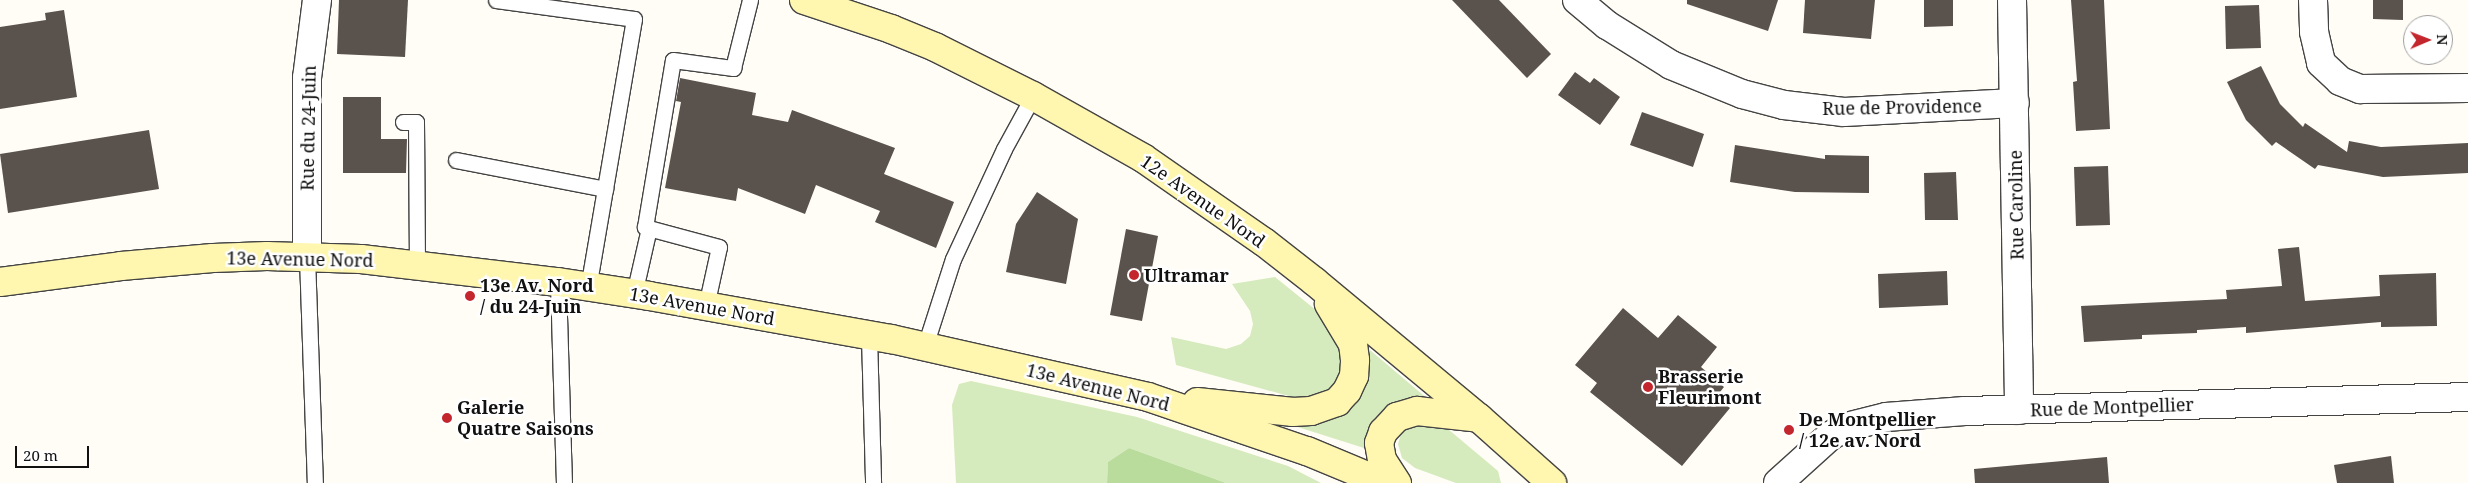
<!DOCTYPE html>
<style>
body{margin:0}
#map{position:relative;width:2468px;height:483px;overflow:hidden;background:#fffdf5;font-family:"Noto Serif",serif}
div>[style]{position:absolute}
.green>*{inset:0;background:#d5ebbd}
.forest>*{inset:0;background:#b9dc9c}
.building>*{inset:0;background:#5a524d}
.roads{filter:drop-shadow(1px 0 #444) drop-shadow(-1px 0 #444) drop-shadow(0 1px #444) drop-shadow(0 -1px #444)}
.service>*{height:15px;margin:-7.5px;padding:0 7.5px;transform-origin:7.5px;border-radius:7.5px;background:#fff}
.minor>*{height:28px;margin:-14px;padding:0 14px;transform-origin:14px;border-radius:14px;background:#fff}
.tertiary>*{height:28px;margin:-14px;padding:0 14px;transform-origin:14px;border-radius:14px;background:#fff}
.secondary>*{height:28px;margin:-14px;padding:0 14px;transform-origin:14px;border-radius:14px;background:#fff6b0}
.dots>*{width:14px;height:14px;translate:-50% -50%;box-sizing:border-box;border:2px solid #fff;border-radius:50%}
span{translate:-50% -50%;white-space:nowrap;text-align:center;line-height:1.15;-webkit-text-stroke:5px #fff;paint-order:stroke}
.street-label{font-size:18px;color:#111}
.poi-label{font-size:18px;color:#111;font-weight:700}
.left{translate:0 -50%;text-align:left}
.north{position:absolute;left:2403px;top:15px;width:50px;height:50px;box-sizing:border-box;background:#fff;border:1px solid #a0a0a0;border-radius:50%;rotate:89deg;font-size:14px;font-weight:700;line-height:20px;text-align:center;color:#111}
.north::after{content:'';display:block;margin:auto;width:18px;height:22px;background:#c4262e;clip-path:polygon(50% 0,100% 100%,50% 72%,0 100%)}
.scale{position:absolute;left:15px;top:446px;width:74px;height:22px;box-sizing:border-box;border:2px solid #111;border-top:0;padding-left:6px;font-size:15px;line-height:18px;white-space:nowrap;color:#111;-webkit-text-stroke:4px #fff;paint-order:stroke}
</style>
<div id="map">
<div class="green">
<i style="clip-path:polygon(1275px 277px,1322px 315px,1344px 352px,1344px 367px,1336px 386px,1323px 395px,1296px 398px,1176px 365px,1171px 337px,1226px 349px,1241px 344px,1250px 336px,1253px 324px,1250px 311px,1232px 284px)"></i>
<i style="clip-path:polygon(1364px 345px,1429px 400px,1389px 409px,1372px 424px,1364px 448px,1285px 423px,1310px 424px,1333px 419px,1361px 397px,1365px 384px)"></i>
<i style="clip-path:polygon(971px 381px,1137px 417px,1288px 466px,1321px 483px,1226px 483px,1129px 448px,1108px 462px,1107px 483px,956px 483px,952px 405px,959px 384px)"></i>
<i style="clip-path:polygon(1436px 419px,1498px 471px,1501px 483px,1456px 483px,1415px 468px,1402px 458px,1398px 444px,1403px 427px)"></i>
</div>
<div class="forest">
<i style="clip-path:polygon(1129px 448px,1226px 483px,1107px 483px,1108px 462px)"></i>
</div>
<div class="building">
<i style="clip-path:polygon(339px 0,408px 0,405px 57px,337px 54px)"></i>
<i style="clip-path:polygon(1452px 0,1499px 0,1551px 54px,1527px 78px)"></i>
<i style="clip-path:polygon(1687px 0,1778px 0,1768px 31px,1687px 4px)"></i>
<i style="clip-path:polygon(1805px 0,1875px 0,1871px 39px,1803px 33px)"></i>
<i style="clip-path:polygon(1924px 0,1953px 0,1953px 26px,1924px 27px)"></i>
<i style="clip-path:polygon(2071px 0,2104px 0,2110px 129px,2076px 131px,2073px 82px,2077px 81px)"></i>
<i style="clip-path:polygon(2373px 0,2403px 0,2403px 20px,2373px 19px)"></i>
<i style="clip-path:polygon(2259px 5px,2261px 48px,2226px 49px,2225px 6px)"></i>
<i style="clip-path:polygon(64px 10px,77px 97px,0 109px,0 27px,46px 20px,45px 13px)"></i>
<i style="clip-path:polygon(2261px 66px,2280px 104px,2303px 127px,2305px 123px,2347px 152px,2349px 141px,2381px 147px,2468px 143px,2468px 173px,2383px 177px,2318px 165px,2315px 169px,2276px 142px,2272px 146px,2246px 120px,2227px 82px)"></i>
<i style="clip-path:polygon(1575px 72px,1590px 83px,1594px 78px,1620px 97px,1600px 125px,1558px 95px)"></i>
<i style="clip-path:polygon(680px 78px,756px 93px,752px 115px,788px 122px,792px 110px,895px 148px,884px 174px,954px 202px,936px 248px,875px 222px,880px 211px,816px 185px,805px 214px,738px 188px,736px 201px,665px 188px,681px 102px,676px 101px)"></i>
<i style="clip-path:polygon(343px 97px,381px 97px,381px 139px,407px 139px,406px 173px,343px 173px)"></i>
<i style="clip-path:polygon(1642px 112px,1704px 134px,1693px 167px,1630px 145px)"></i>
<i style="clip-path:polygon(149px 130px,159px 189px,8px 213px,0 154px)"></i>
<i style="clip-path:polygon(1735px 145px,1825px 159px,1825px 155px,1869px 156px,1869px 193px,1795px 192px,1730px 182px)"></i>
<i style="clip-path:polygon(2108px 166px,2110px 225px,2076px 226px,2074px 167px)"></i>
<i style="clip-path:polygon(1956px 172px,1958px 220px,1925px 220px,1924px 173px)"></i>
<i style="clip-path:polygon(1037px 192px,1078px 219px,1066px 284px,1006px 272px,1016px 224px)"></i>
<i style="clip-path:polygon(1126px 229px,1158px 236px,1142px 321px,1110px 315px)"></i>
<i style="clip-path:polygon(2299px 247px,2305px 301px,2380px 296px,2379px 275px,2436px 273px,2437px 326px,2381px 327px,2381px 322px,2246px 333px,2246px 327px,2197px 330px,2197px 333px,2142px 335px,2142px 339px,2084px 342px,2081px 306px,2227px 299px,2226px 290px,2282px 286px,2278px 249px)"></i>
<i style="clip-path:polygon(1947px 271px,1948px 305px,1879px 308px,1878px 274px)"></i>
<i style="clip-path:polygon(1623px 308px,1658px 338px,1678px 315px,1717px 347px,1701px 367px,1724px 387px,1716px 397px,1730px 408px,1682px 466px,1590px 392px,1597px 383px,1575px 365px)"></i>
<i style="clip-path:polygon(2391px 456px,2394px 483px,2337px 483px,2334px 465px)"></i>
<i style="clip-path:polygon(2107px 457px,2109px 483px,1975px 483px,1974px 469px)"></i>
</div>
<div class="roads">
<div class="service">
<i style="left:496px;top:0;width:139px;rotate:7.8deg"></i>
<i style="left:634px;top:19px;width:272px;rotate:99.7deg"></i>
<i style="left:403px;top:122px;width:13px"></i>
<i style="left:416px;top:122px;width:142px;rotate:89.6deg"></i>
<i style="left:456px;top:160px;width:152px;rotate:11deg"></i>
<i style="left:307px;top:257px;width:226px;rotate:88deg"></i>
<i style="left:558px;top:282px;width:201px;rotate:88.3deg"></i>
<i style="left:634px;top:294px;width:68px;rotate:-77.2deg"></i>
<i style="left:706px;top:306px;width:60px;rotate:-77.6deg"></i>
<i style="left:719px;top:247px;width:77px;rotate:-164.9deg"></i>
<i style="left:645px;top:227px;width:169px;rotate:-80.5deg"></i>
<i style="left:673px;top:60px;width:61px;rotate:7.6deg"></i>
<i style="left:733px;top:68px;width:70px;rotate:-76deg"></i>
<i style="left:869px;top:336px;width:147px;rotate:88.4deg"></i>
<i style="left:925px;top:346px;width:91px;rotate:-72.2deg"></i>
<i style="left:953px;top:259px;width:121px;rotate:-65.1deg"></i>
<i style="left:1004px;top:149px;width:60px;rotate:-61.3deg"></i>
</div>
<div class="minor">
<i style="left:1577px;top:0;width:39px;rotate:40deg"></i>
<i style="left:1607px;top:25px;width:75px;rotate:32deg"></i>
<i style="left:1671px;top:65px;width:77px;rotate:22.2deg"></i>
<i style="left:1742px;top:94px;width:43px;rotate:14.7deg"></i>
<i style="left:1784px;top:105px;width:60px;rotate:6.7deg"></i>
<i style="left:1844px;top:112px;width:171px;rotate:-3deg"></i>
<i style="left:2012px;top:0;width:410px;rotate:89deg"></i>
<i style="left:2313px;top:0;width:32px;rotate:88deg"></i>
<i style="left:2314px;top:32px;width:32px;rotate:77deg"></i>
<i style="left:2321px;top:63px;width:26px;rotate:43deg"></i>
<i style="left:2340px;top:81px;width:22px;rotate:22deg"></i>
<i style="left:2360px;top:89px;width:108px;rotate:-0.5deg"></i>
<i style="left:1778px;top:483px;width:70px;rotate:-42.1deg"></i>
<i style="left:1830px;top:436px;width:18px;rotate:-29deg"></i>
<i style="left:1846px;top:427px;width:41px;rotate:-14deg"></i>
<i style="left:1886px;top:417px;width:79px;rotate:-4.3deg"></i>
<i style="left:1965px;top:411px;width:503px;rotate:-1.59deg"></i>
</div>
<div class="tertiary">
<i style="left:307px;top:257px;width:179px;rotate:-90deg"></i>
<i style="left:307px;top:78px;width:79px;rotate:-82.7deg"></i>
</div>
<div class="secondary">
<i style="left:804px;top:0;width:92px;rotate:18.4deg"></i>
<i style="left:891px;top:29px;width:48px;rotate:22.2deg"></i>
<i style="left:935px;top:47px;width:110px;rotate:26.6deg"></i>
<i style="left:1033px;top:96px;width:126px;rotate:29.4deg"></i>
<i style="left:1143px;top:158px;width:147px;rotate:34.8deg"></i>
<i style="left:1264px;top:242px;width:65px;rotate:38.1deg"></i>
<i style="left:1315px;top:282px;width:213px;rotate:39.7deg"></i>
<i style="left:1479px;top:418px;width:98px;rotate:41.7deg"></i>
<i style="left:0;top:282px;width:122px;rotate:-7.5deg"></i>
<i style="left:121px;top:266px;width:92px;rotate:-5deg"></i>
<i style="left:213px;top:258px;width:54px;rotate:-2.1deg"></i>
<i style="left:267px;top:256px;width:94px;rotate:1.8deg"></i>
<i style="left:361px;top:259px;width:198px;rotate:6.7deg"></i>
<i style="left:558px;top:282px;width:92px;rotate:8.7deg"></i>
<i style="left:649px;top:296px;width:246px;rotate:10.1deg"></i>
<i style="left:891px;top:339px;width:263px;rotate:12.7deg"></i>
<i style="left:1148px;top:397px;width:168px;rotate:18.8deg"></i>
<i style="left:1307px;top:451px;width:83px;rotate:22.6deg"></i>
<i style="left:1197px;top:402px;width:97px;rotate:5.9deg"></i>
<i style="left:1293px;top:412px;width:18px;rotate:-3deg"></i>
<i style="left:1311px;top:411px;width:28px;rotate:-19deg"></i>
<i style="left:1337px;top:402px;width:15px;rotate:-48deg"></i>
<i style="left:1347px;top:391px;width:17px;rotate:-65deg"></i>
<i style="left:1354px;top:376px;width:16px;rotate:-86deg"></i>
<i style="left:1355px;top:360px;width:16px;rotate:-97deg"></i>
<i style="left:1353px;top:344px;width:47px;rotate:-121deg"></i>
<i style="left:1397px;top:483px;width:27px;rotate:-123deg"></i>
<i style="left:1382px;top:460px;width:17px;rotate:-100deg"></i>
<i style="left:1379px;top:443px;width:12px;rotate:-70deg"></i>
<i style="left:1383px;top:432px;width:21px;rotate:-47deg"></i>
<i style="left:1397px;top:417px;width:21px;rotate:-17deg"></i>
<i style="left:1417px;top:411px;width:62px;rotate:6.4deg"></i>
</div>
</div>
<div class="dots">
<i style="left:1134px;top:275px;background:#c4262e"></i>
<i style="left:470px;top:296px;background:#c4262e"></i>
<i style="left:1648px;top:387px;background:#c4262e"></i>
<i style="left:447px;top:418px;background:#c4262e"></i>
<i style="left:1789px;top:430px;background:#c4262e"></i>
</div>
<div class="street-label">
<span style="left:1902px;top:107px;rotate:-1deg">Rue de Providence</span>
<span style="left:308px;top:128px;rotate:-89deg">Rue du 24-Juin</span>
<span style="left:1203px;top:201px;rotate:35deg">12e Avenue Nord</span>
<span style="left:2016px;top:205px;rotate:-91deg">Rue Caroline</span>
<span style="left:300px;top:259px;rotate:1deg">13e Avenue Nord</span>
<span style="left:702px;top:306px;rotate:10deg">13e Avenue Nord</span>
<span style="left:1098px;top:387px;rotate:14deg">13e Avenue Nord</span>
<span style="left:2112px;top:407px;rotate:-2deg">Rue de Montpellier</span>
</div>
<div class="poi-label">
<span class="left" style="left:1144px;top:275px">Ultramar</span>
<span class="left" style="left:480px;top:296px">13e Av. Nord<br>/ du 24-Juin</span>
<span class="left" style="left:1658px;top:387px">Brasserie<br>Fleurimont</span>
<span class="left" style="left:457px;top:418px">Galerie<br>Quatre Saisons</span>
<span class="left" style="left:1799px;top:430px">De Montpellier<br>/ 12e av. Nord</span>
</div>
<div class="north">N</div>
<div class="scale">20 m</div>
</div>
